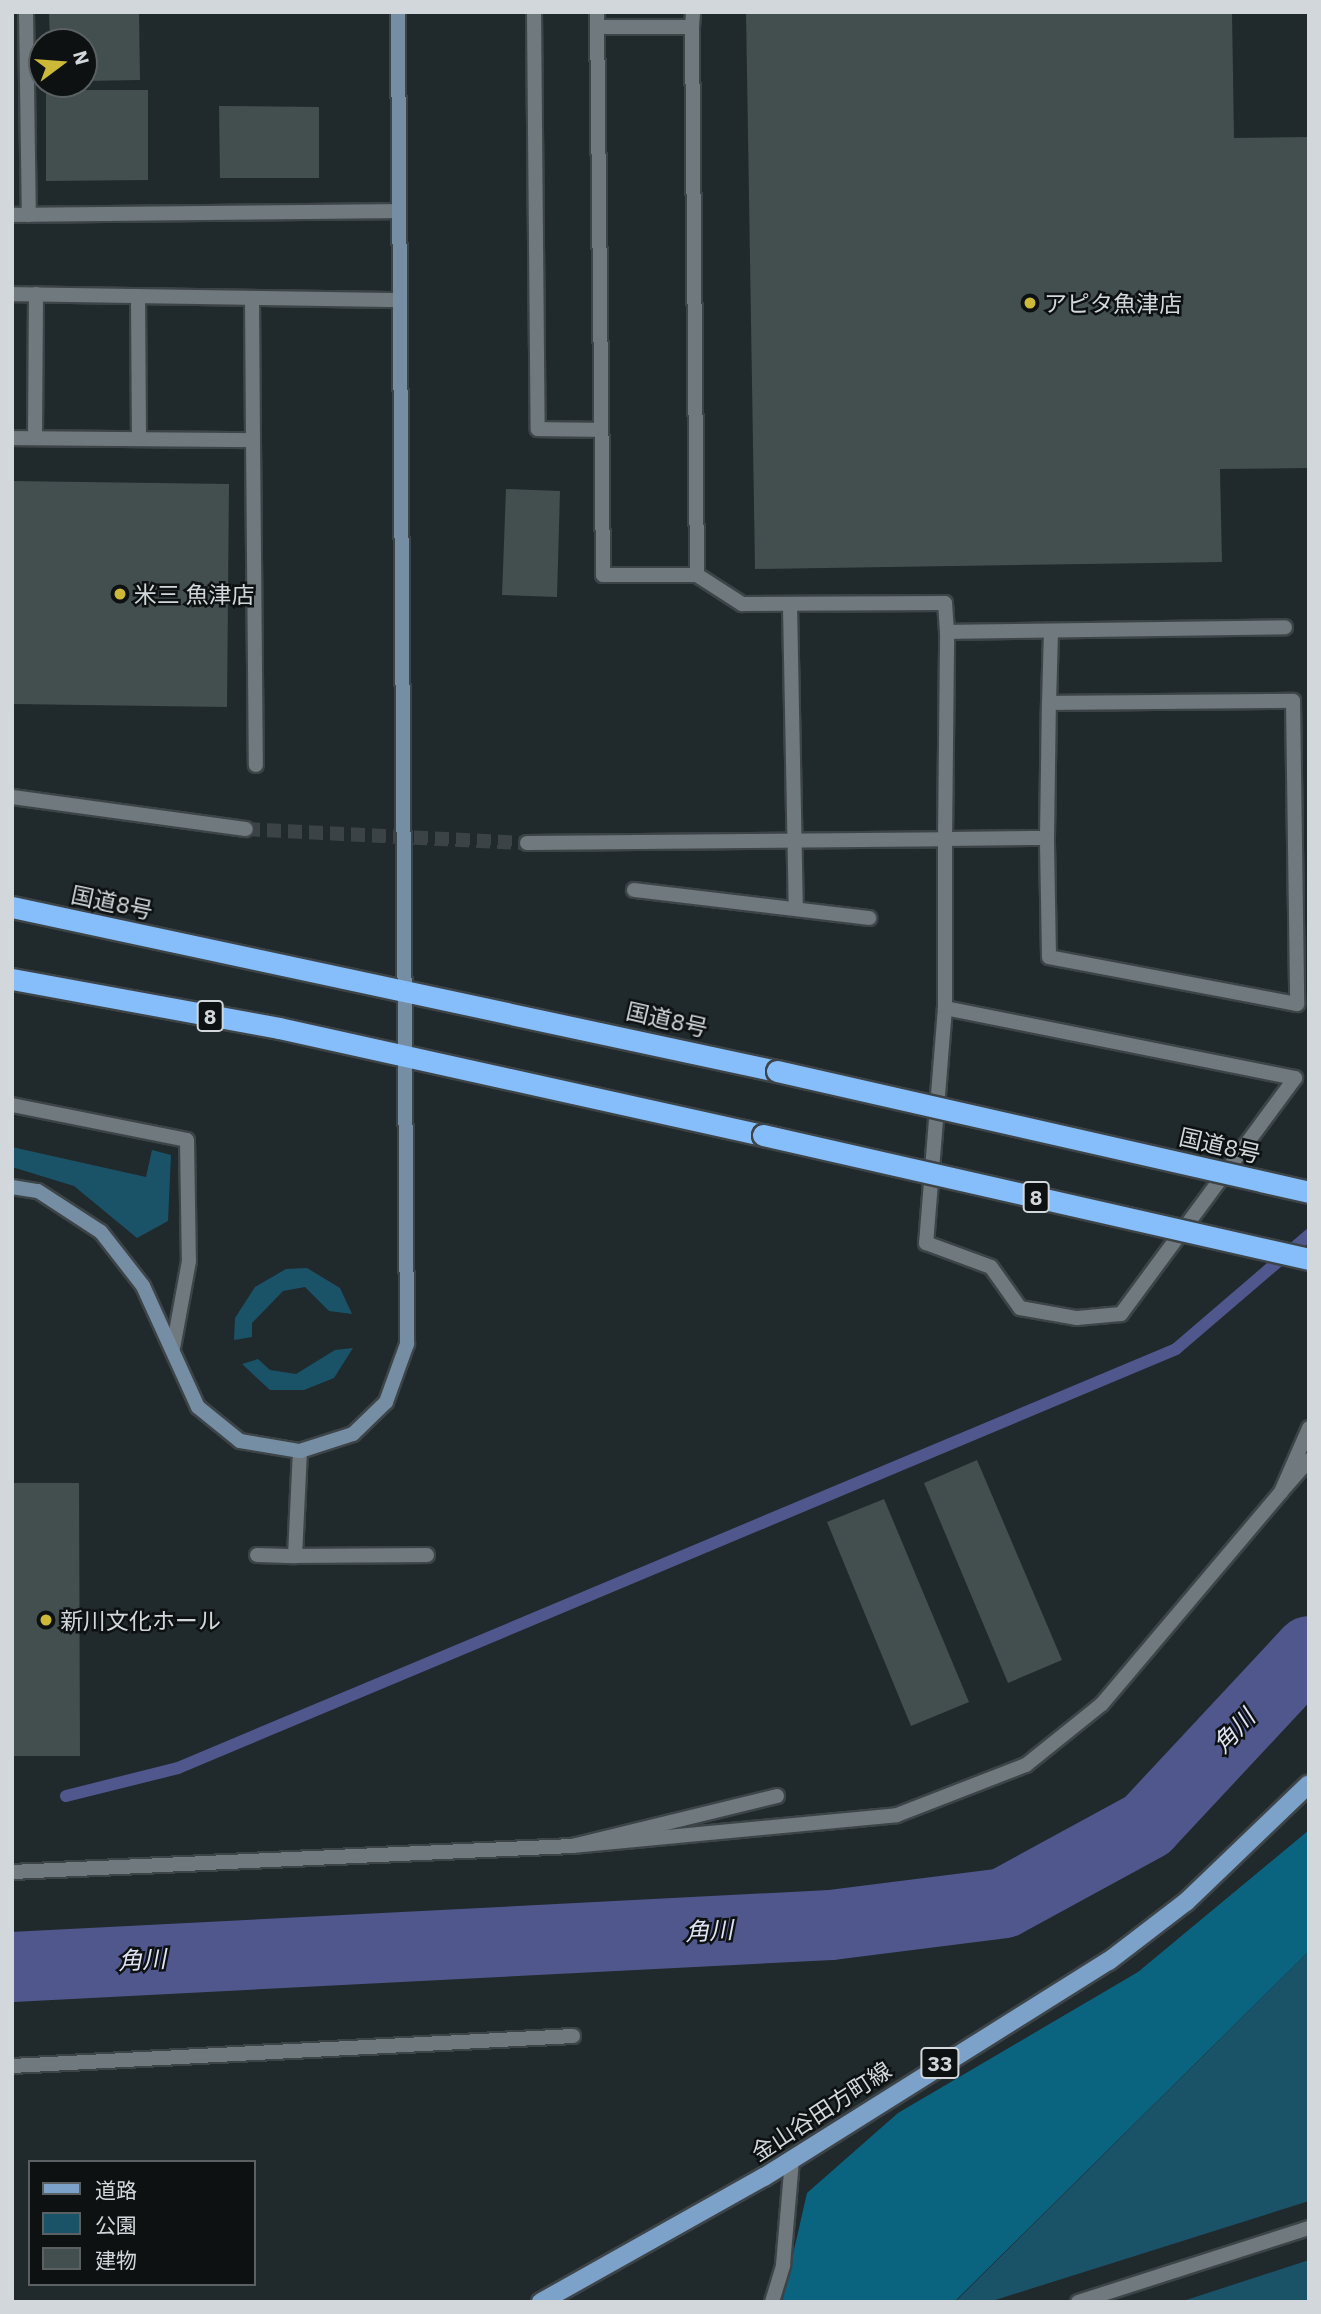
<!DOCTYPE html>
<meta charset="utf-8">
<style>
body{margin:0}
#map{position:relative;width:1321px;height:2314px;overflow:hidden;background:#20292c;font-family:"IBM Plex Sans","Noto Sans JP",sans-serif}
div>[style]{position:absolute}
.green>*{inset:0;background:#1a5368}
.forest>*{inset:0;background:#0a6480}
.stream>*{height:12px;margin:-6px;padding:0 6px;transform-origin:6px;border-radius:6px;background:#50578d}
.river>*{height:70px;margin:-35px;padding:0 35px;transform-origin:35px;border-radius:35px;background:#50578d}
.building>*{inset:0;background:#434e4e}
.street-tunnel>*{height:14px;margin-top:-7px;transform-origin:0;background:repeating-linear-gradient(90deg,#3b4346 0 14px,transparent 0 21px)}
.roads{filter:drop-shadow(2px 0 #3d4448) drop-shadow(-2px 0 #3d4448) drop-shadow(0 2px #3d4448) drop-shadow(0 -2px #3d4448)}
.lane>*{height:14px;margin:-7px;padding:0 7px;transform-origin:7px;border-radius:7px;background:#6f797e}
.street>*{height:14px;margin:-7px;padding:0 7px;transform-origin:7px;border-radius:7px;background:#6f797e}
.secondary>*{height:14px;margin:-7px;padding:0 7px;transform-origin:7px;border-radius:7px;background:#768ea4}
.primary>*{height:18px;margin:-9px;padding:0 9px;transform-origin:9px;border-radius:9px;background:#7da2c9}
.highway>*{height:21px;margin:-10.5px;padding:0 10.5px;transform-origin:10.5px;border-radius:10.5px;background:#86befb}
.bridges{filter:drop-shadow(2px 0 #3d4448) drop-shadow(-2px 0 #3d4448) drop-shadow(0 2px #3d4448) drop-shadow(0 -2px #3d4448)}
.highway-bridge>*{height:21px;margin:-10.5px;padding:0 10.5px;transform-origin:10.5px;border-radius:10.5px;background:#86befb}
.dots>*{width:19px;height:19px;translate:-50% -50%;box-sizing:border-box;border:4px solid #0d1112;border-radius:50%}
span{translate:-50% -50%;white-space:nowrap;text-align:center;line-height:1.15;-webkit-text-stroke:5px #0d1112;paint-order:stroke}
.shield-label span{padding:2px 5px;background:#0d1112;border:2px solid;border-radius:5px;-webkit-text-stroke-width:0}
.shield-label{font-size:21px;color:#d1d7da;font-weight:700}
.poi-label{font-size:23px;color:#d1d7da}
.left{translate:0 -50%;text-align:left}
.street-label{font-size:23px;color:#d1d7da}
.water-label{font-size:24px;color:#dfe3f4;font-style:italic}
.frame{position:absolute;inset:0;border:14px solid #d1d7da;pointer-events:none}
.legend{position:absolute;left:28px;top:2160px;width:228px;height:126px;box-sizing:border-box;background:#0d1112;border:2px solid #5b6062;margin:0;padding:9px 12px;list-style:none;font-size:21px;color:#d1d7da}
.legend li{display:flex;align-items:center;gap:14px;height:35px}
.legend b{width:35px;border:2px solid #5b6062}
.north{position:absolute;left:28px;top:28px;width:70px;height:70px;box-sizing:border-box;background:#0d1112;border:2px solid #5b6062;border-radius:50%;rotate:74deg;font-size:19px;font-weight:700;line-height:28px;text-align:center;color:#d1d7da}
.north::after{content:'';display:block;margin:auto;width:24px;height:32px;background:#cdb938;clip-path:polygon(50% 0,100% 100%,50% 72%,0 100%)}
</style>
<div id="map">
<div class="green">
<i style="clip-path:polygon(12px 1147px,146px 1177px,152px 1150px,171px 1155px,168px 1221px,137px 1238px,74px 1186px,12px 1167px)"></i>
<i style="clip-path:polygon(307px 1268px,340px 1288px,352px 1314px,329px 1311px,305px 1287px,283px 1291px,252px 1323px,252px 1337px,234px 1340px,235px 1318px,255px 1287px,286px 1269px)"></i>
<i style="clip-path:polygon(353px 1348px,334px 1378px,304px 1390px,270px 1390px,242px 1364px,258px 1359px,270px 1370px,296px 1374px,335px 1350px)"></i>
<i style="clip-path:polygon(1309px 1951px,1309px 2201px,989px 2302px,955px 2302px)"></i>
<i style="clip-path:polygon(1309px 2260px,1309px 2302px,1180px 2302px)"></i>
</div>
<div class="forest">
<i style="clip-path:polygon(1309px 1830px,1309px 1951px,954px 2302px,782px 2302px,807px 2193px,898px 2113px,1138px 1972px)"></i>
</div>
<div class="stream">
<i style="left:66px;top:1796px;width:115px;rotate:-14deg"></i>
<i style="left:178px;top:1768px;width:1082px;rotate:-22.77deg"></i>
<i style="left:1176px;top:1349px;width:175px;rotate:-40.6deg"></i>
</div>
<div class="river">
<i style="left:12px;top:1967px;width:820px;rotate:-2.94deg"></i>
<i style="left:831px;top:1925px;width:174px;rotate:-7.2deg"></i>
<i style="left:1004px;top:1903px;width:163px;rotate:-28.6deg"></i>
<i style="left:1147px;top:1825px;width:238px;rotate:-47deg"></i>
</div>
<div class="building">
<i style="clip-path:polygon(49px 12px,139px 12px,140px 80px,84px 81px,84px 42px,50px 42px)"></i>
<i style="clip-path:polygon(746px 12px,1232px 12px,1234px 138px,1309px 137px,1309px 468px,1220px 469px,1222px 562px,755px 569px)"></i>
<i style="clip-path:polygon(46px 90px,148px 90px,148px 180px,46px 181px)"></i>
<i style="clip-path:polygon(219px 106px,319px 107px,319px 178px,220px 178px)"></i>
<i style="clip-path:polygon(12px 481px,229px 484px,227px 707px,12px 704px)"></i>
<i style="clip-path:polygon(506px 489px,560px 491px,557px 597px,502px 595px)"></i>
<i style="clip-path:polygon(977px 1460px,1062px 1660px,1008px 1683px,924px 1483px)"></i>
<i style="clip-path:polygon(12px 1483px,79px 1483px,80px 1756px,12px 1756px)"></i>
<i style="clip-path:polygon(884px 1499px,969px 1702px,911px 1726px,827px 1522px)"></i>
</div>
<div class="street-tunnel">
<i style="left:246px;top:829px;width:281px;rotate:2.9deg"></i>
</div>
<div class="roads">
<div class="lane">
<i style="left:534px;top:12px;width:417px;rotate:89.5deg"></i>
<i style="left:538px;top:429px;width:63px;rotate:0.9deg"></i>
<i style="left:597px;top:12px;width:563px;rotate:89.39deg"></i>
<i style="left:603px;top:575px;width:94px"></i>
<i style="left:697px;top:575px;width:54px;rotate:32.8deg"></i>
<i style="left:742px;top:604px;width:203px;rotate:-0.3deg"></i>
<i style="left:945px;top:603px;width:29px;rotate:86deg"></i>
<i style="left:597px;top:27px;width:95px"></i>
<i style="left:692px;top:27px;width:15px;rotate:-86deg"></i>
<i style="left:692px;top:27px;width:548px;rotate:89.48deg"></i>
<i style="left:12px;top:294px;width:387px;rotate:0.9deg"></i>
<i style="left:138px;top:296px;width:143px;rotate:89.6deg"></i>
<i style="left:12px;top:438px;width:241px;rotate:0.5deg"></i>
<i style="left:253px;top:440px;width:142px;rotate:-90.4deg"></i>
<i style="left:35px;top:438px;width:144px;rotate:-89.6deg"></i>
<i style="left:253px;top:440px;width:325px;rotate:89.5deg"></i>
<i style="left:790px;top:605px;width:303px;rotate:88.9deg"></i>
<i style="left:1049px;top:703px;width:244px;rotate:-0.5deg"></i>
<i style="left:1293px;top:701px;width:303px;rotate:89.2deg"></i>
<i style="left:1297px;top:1004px;width:252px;rotate:-169.3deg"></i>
<i style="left:1049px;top:957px;width:119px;rotate:-91deg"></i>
<i style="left:1047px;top:838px;width:135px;rotate:-89.2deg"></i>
<i style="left:1049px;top:703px;width:72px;rotate:-88.4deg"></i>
<i style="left:945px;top:839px;width:102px;rotate:-0.6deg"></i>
<i style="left:634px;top:890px;width:237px;rotate:6.8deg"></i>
<i style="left:12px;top:1105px;width:178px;rotate:11.3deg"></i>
<i style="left:187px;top:1140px;width:121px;rotate:89.1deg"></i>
<i style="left:189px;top:1261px;width:88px;rotate:100.4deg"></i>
<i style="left:257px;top:1555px;width:38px;rotate:2deg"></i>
<i style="left:295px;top:1556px;width:105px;rotate:-87.3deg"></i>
<i style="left:295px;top:1556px;width:132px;rotate:-0.4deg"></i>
</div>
<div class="street">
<i style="left:26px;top:12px;width:203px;rotate:89.2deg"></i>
<i style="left:12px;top:215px;width:386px;rotate:-0.6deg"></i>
<i style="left:12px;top:797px;width:236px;rotate:7.8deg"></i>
<i style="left:527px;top:843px;width:418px;rotate:-0.5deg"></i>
<i style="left:945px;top:839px;width:207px;rotate:-89.4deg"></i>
<i style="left:947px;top:632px;width:338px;rotate:-0.8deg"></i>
<i style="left:945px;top:1008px;width:236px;rotate:94.6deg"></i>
<i style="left:926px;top:1243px;width:69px;rotate:20.3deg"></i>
<i style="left:991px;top:1267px;width:50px;rotate:54.7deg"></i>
<i style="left:1020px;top:1308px;width:58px;rotate:10deg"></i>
<i style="left:1077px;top:1318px;width:44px;rotate:-5.2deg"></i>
<i style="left:1121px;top:1314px;width:293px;rotate:-53.6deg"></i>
<i style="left:1295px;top:1078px;width:357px;rotate:-168.7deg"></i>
<i style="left:945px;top:1008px;width:169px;rotate:-90deg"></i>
<i style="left:1309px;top:1428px;width:70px;rotate:113.6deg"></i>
<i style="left:1281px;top:1492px;width:43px;rotate:-48.8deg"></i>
<i style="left:777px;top:1796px;width:211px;rotate:166.3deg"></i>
<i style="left:572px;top:1846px;width:326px;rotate:-5.4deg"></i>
<i style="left:897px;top:1815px;width:138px;rotate:-21.2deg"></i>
<i style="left:1026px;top:1765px;width:97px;rotate:-38.8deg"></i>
<i style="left:1102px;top:1704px;width:277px;rotate:-49.8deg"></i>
<i style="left:12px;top:1872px;width:561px;rotate:-2.66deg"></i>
<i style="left:12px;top:2066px;width:562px;rotate:-3.06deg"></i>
<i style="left:772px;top:2302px;width:39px;rotate:-73deg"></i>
<i style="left:783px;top:2265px;width:106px;rotate:-85.1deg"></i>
<i style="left:1078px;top:2302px;width:243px;rotate:-17.8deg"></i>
</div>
<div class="secondary">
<i style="left:12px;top:1187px;width:26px;rotate:9deg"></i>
<i style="left:38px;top:1191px;width:75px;rotate:33.1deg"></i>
<i style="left:101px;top:1232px;width:68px;rotate:52.1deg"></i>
<i style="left:143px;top:1286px;width:133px;rotate:65.6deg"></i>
<i style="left:198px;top:1407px;width:54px;rotate:39deg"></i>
<i style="left:240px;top:1441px;width:61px;rotate:9.5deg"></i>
<i style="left:300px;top:1451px;width:56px;rotate:-17.8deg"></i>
<i style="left:353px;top:1434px;width:46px;rotate:-44.1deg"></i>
<i style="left:386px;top:1402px;width:62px;rotate:-70.1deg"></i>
<i style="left:407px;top:1344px;width:1332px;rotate:-90.39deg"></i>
</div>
<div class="primary">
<i style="left:541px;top:2302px;width:256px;rotate:-29.3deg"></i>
<i style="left:764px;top:2177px;width:407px;rotate:-32.1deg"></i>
<i style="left:1109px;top:1961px;width:97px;rotate:-37.5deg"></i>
<i style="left:1186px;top:1902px;width:170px;rotate:-43.8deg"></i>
</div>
<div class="highway">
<i style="left:12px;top:907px;width:782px;rotate:12.1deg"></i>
<i style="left:12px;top:979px;width:271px;rotate:10.4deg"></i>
<i style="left:279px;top:1028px;width:496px;rotate:12.5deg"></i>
</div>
</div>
<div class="bridges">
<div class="highway-bridge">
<i style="left:777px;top:1071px;width:546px;rotate:12.81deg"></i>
<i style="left:763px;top:1135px;width:560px;rotate:12.8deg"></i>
</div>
</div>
<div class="dots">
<i style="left:1030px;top:303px;background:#cdb938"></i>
<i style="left:120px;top:594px;background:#cdb938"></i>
<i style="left:46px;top:1620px;background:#cdb938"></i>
</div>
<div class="shield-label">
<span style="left:210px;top:1016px">8</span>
<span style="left:1036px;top:1197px">8</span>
<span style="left:940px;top:2063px">33</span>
</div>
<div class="poi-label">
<span class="left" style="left:1044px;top:303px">アピタ魚津店</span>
<span class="left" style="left:134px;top:594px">米三 魚津店</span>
<span class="left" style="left:60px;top:1620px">新川文化ホール</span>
</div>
<div class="street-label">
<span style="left:112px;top:902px;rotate:12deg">国道8号</span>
<span style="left:667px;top:1019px;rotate:13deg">国道8号</span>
<span style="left:1220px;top:1145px;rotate:13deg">国道8号</span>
<span style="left:821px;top:2111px;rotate:-33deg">金山谷田方町線</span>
</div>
<div class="water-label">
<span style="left:1234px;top:1731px;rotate:-47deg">角川</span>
<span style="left:709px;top:1931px;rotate:-3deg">角川</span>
<span style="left:142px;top:1960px;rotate:-3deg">角川</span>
</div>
<div class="frame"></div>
<ul class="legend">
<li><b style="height:9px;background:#7da2c9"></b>道路</li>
<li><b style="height:19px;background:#1a5368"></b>公園</li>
<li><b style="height:19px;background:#434e4e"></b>建物</li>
</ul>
<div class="north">N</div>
</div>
